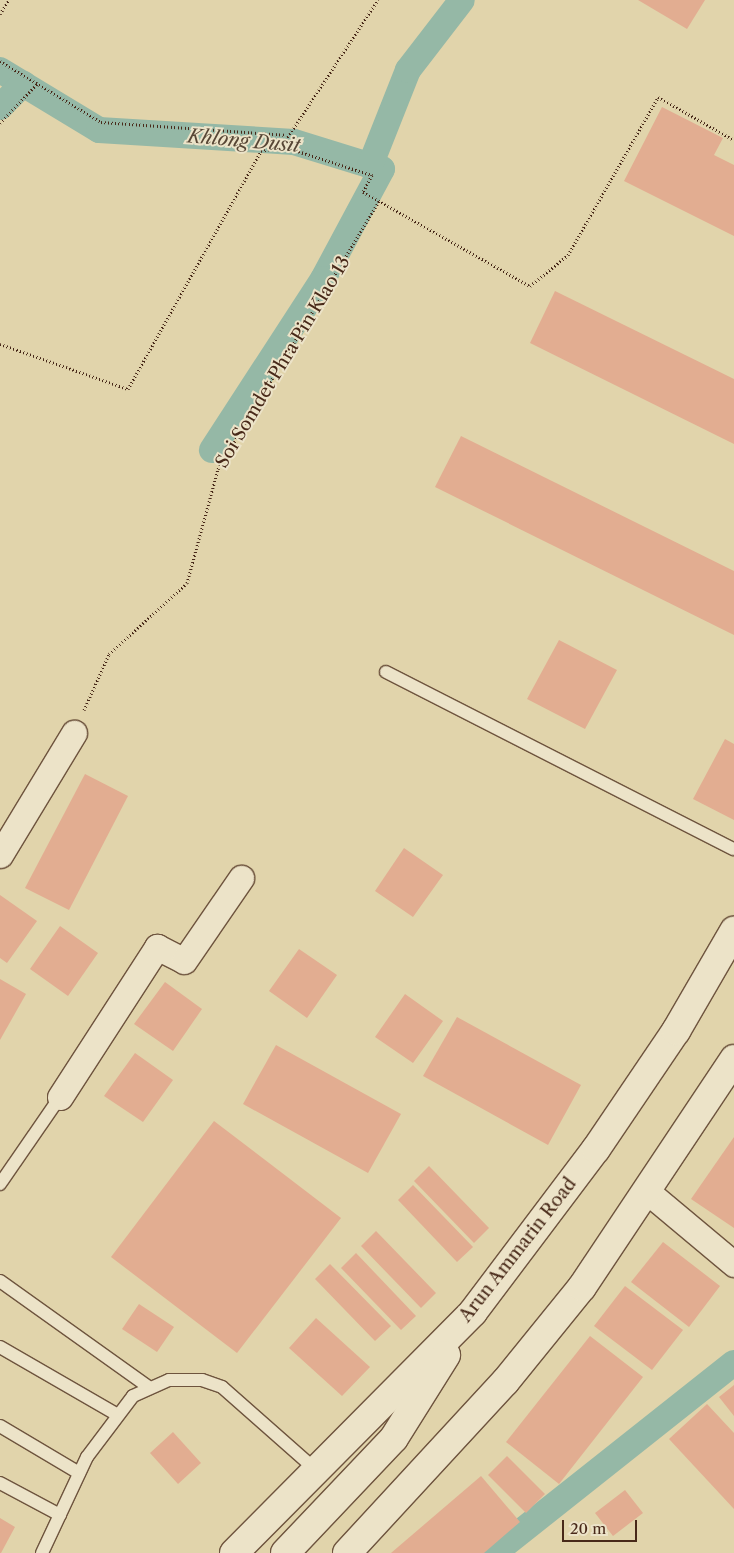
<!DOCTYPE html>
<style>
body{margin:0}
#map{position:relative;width:734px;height:1553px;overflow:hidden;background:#e1d4ab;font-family:"Libre Caslon Text",serif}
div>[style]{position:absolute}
.canal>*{height:26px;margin:-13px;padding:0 13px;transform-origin:13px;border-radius:13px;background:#95b8a6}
.building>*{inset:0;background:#e2ad91}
.path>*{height:3px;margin-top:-1.5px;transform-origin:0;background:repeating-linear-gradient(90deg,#482919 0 1px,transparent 0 3.5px)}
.roads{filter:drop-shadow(1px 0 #6e543e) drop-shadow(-1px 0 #6e543e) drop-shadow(0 1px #6e543e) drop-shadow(0 -1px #6e543e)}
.service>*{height:12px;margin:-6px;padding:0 6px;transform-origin:6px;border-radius:6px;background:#ece3c8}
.minor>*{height:25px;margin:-12.5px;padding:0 12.5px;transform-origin:12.5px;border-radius:12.5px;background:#ece3c8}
.secondary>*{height:28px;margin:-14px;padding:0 14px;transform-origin:14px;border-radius:14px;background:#ece3c8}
span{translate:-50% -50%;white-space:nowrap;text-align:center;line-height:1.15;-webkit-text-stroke:4px #ece3c8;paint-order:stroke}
.street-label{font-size:18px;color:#482919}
.water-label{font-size:19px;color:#574635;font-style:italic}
.scale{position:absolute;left:562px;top:1520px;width:75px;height:22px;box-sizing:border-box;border:2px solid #482919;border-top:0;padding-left:6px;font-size:15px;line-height:18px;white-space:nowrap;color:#482919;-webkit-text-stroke:4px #ece3c8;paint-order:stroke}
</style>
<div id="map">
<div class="canal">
<i style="left:0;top:70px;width:116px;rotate:31.2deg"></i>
<i style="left:99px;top:130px;width:195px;rotate:3.5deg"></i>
<i style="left:294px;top:142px;width:92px;rotate:17.1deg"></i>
<i style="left:382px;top:169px;width:125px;rotate:118.2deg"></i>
<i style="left:323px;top:279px;width:204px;rotate:123deg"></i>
<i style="left:0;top:107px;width:33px;rotate:-45deg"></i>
<i style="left:370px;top:166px;width:103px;rotate:-68.4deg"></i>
<i style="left:408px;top:70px;width:88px;rotate:-52.4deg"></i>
<i style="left:494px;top:1553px;width:306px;rotate:-38.4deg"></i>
</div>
<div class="building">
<i style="clip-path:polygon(638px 0,705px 0,687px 29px)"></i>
<i style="clip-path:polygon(662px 107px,723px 138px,714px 155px,734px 165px,734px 236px,624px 181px)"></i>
<i style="clip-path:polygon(555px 291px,734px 379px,734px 444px,530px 343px)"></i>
<i style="clip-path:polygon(461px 436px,734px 571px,734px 635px,435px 487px)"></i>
<i style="clip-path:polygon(559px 640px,617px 670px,585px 729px,527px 699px)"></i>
<i style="clip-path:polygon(725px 739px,734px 744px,734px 820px,693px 799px)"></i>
<i style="clip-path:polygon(85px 774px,128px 796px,69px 910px,25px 888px)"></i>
<i style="clip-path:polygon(404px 848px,443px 875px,413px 917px,375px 891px)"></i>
<i style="clip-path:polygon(0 895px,37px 921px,7px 963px,0 958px)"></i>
<i style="clip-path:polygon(60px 926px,98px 953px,68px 996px,30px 969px)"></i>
<i style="clip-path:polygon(299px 949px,337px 975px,307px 1018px,269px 991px)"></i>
<i style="clip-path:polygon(0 979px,26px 994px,0 1040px)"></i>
<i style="clip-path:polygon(165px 982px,202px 1009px,173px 1051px,134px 1024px)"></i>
<i style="clip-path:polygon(405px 994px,443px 1021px,413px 1063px,375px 1037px)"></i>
<i style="clip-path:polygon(457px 1017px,581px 1085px,548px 1145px,423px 1076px)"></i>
<i style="clip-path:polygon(276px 1045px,401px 1114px,368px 1173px,243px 1104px)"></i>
<i style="clip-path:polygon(135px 1053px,173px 1080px,143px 1122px,104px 1096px)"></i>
<i style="clip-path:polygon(214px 1121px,341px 1218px,237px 1353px,111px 1257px)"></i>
<i style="clip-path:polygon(734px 1137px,734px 1228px,691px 1199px)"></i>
<i style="clip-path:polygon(429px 1166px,489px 1228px,474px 1243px,414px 1181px)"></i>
<i style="clip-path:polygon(413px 1185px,473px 1247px,457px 1262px,398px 1200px)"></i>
<i style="clip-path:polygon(376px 1231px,436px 1293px,421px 1308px,361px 1246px)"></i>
<i style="clip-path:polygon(663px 1242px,720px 1286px,689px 1327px,631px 1282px)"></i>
<i style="clip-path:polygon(356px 1253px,416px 1316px,401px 1330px,341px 1268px)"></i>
<i style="clip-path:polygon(330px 1264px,391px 1326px,375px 1341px,315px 1279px)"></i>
<i style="clip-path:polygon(625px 1286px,683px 1330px,652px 1370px,594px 1326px)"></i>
<i style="clip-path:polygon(139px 1304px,174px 1327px,157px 1352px,122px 1329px)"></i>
<i style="clip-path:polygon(316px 1318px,370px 1367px,342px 1396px,289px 1348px)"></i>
<i style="clip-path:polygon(590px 1336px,643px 1377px,559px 1484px,506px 1442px)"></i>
<i style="clip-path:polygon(734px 1385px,734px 1416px,719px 1397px)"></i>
<i style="clip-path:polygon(707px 1404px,734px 1433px,734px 1509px,669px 1439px)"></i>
<i style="clip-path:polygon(173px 1432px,201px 1463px,178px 1484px,150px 1453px)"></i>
<i style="clip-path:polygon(507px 1456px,545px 1494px,526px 1513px,488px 1475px)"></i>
<i style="clip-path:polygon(481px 1476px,520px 1522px,484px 1553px,391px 1553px)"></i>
<i style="clip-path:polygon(625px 1490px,643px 1513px,613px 1536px,595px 1513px)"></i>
<i style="clip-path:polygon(0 1518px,15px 1527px,1px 1553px,0 1553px)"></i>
</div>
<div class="path">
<i style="left:0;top:14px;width:17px;rotate:-57deg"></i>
<i style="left:0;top:61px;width:118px;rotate:31.1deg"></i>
<i style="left:101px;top:122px;width:184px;rotate:4deg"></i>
<i style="left:0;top:123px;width:54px;rotate:-46.5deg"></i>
<i style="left:282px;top:146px;width:175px;rotate:-56.7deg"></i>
<i style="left:0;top:344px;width:136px;rotate:19.4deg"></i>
<i style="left:128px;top:389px;width:273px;rotate:-60.8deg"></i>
<i style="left:261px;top:151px;width:22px;rotate:-13deg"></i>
<i style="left:282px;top:146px;width:95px;rotate:17.9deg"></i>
<i style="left:372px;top:175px;width:19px;rotate:118deg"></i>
<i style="left:363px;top:192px;width:192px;rotate:29.4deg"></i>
<i style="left:530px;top:286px;width:49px;rotate:-39.2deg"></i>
<i style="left:568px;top:255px;width:182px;rotate:-60.3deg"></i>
<i style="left:658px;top:97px;width:87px;rotate:29.5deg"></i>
<i style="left:84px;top:710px;width:61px;rotate:-65.9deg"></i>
<i style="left:109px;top:654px;width:105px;rotate:-42.3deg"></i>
<i style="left:187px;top:583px;width:118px;rotate:-74.8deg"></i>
<i style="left:218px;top:469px;width:313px;rotate:-59deg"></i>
</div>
<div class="roads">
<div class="service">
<i style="left:386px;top:672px;width:390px;rotate:27deg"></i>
<i style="left:0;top:1184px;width:106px;rotate:-55.4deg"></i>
<i style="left:0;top:1281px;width:184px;rotate:35.5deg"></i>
<i style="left:0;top:1347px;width:136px;rotate:30deg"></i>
<i style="left:0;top:1426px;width:92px;rotate:30.7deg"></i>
<i style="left:0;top:1483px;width:68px;rotate:28.1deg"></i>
<i style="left:42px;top:1553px;width:106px;rotate:-64.9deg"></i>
<i style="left:87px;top:1457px;width:76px;rotate:-53deg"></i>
<i style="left:133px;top:1396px;width:39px;rotate:-24deg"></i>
<i style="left:169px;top:1380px;width:33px"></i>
<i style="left:202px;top:1380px;width:21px;rotate:19deg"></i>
<i style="left:222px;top:1387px;width:125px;rotate:41.4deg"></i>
</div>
<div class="minor">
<i style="left:0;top:855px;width:143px;rotate:-58.8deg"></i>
<i style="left:60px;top:1097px;width:179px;rotate:-57.1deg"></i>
<i style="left:157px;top:947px;width:30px;rotate:27deg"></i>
<i style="left:184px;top:961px;width:101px;rotate:-55.5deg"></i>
<i style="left:649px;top:1193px;width:111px;rotate:39.9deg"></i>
</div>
<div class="secondary">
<i style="left:234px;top:1553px;width:339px;rotate:-45.2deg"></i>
<i style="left:473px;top:1312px;width:204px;rotate:-53deg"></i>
<i style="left:596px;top:1149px;width:143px;rotate:-55.9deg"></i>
<i style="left:676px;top:1031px;width:116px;rotate:-59.9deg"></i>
<i style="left:285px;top:1553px;width:158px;rotate:-46.5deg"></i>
<i style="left:394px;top:1438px;width:98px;rotate:-57.9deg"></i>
<i style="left:347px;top:1553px;width:233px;rotate:-47.3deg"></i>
<i style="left:505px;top:1382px;width:122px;rotate:-51deg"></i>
<i style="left:582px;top:1287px;width:274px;rotate:-56.3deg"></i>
</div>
</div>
<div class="street-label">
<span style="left:283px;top:362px;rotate:-59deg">Soi Somdet Phra Pin Klao 13</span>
<span style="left:518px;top:1250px;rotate:-52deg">Arun Ammarin Road</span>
</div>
<div class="water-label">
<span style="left:244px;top:141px;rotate:5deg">Khlong Dusit</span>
</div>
<div class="scale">20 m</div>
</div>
